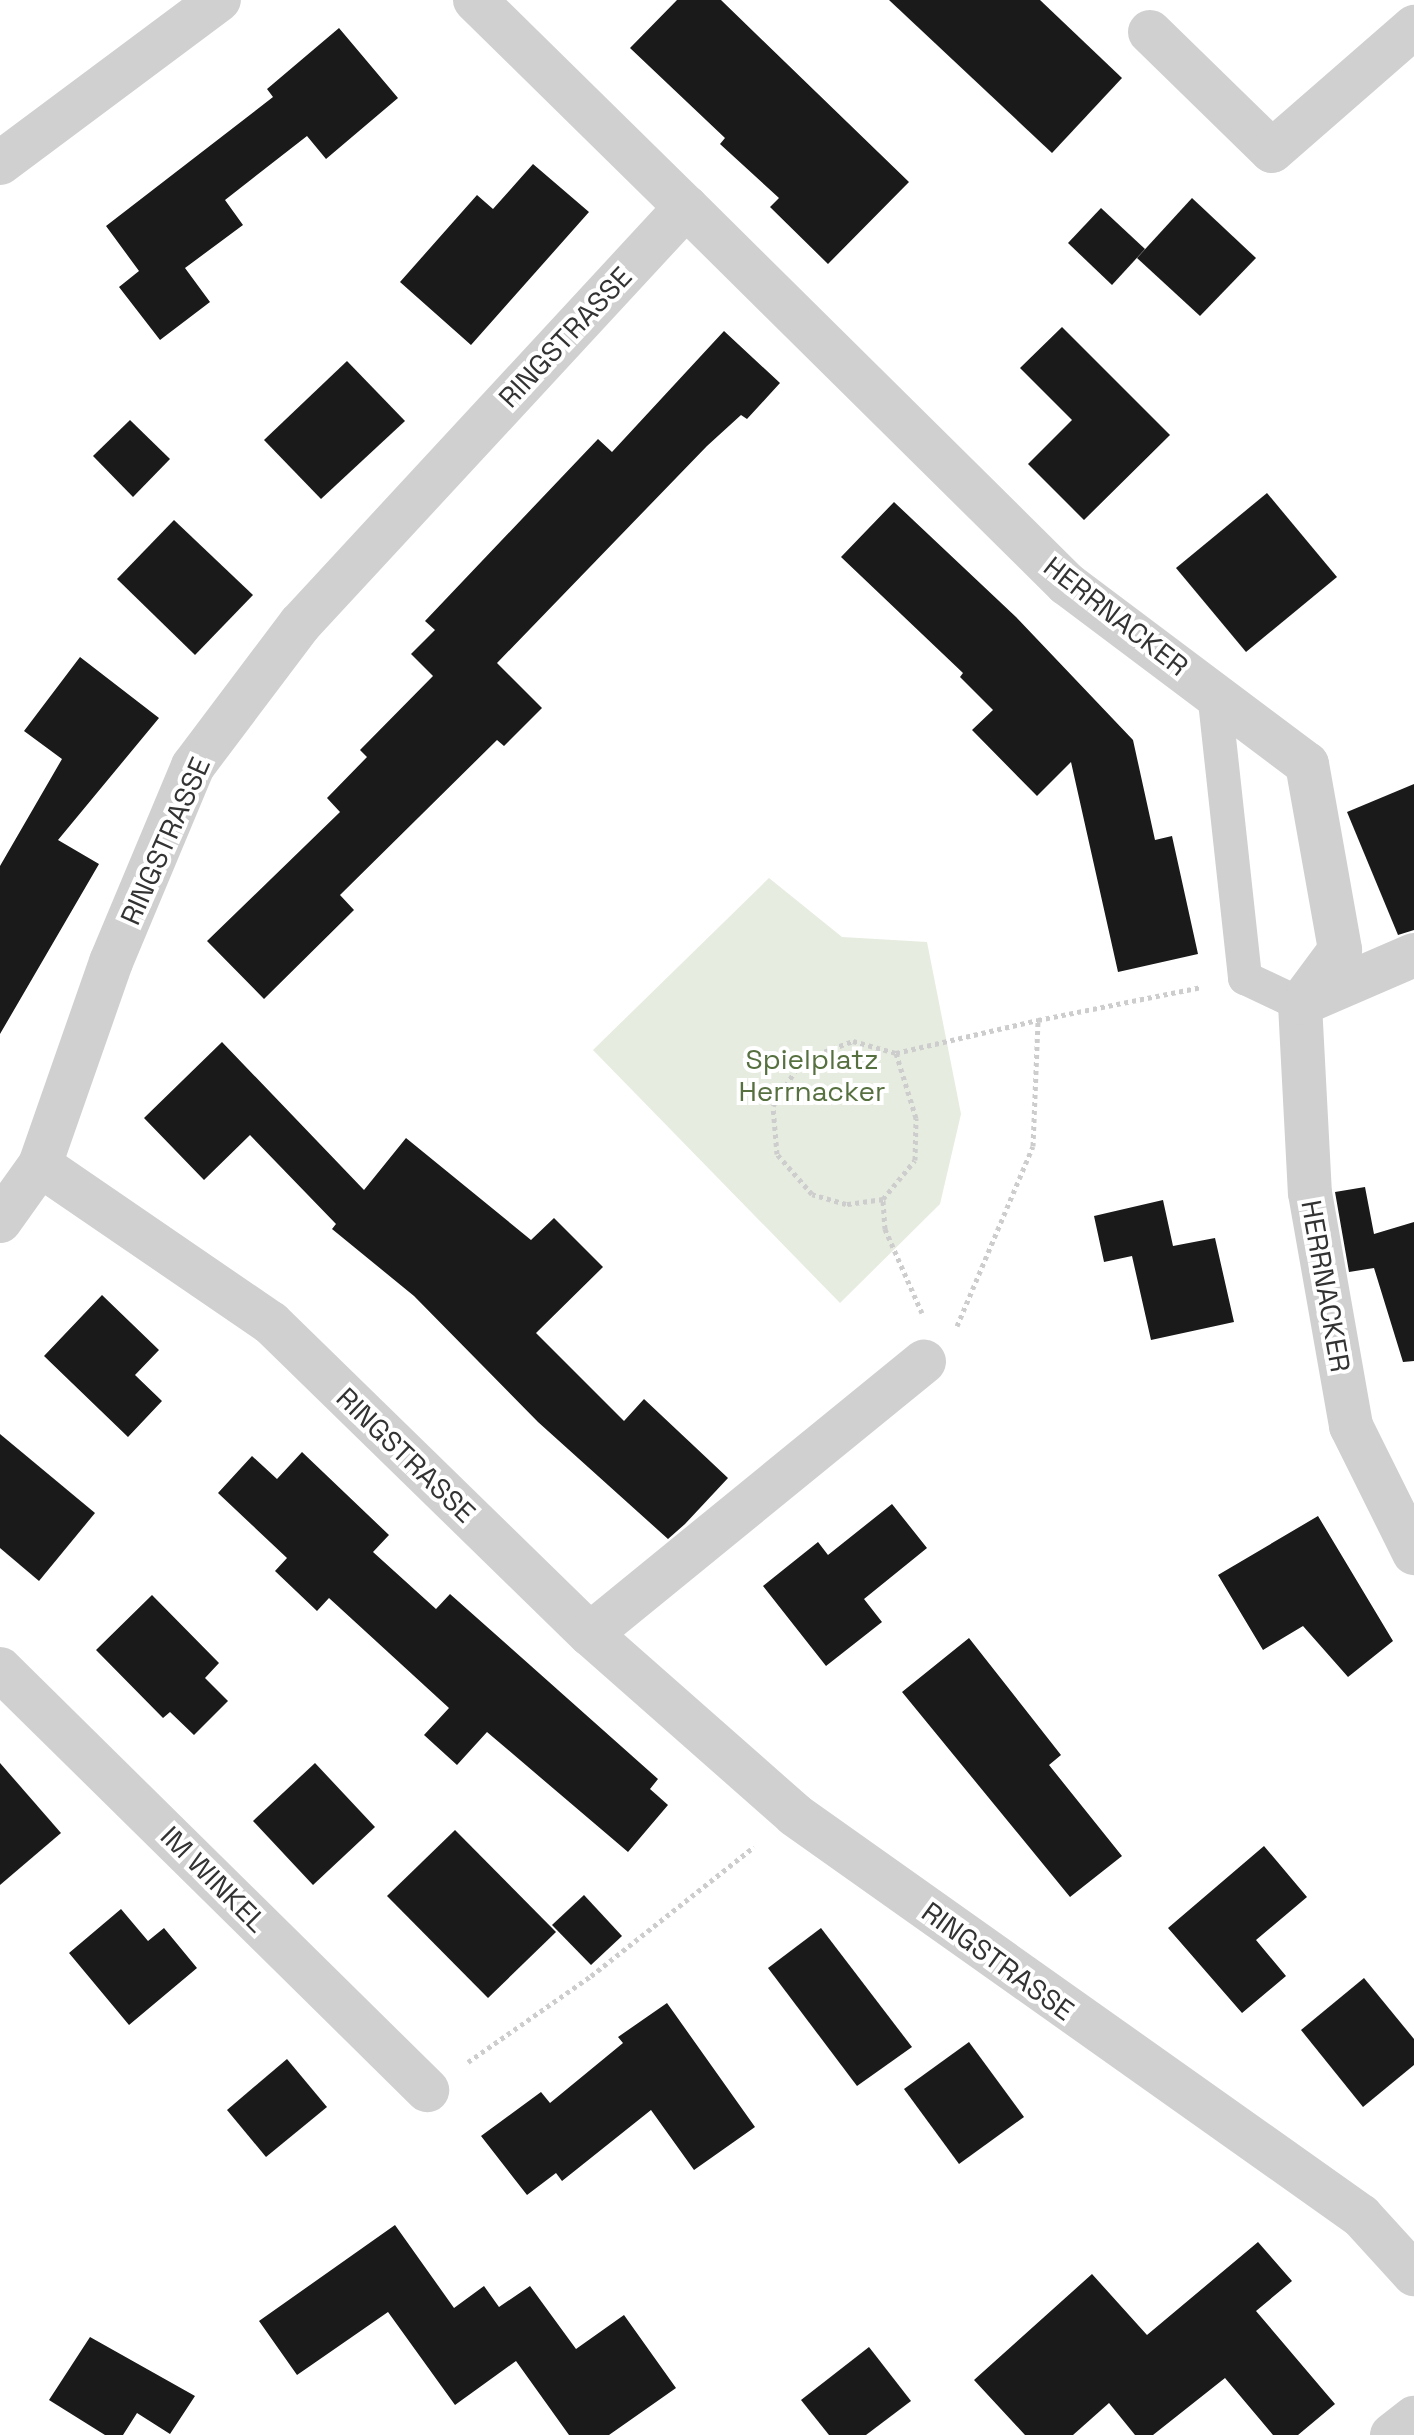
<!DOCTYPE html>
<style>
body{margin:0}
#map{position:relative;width:1414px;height:2435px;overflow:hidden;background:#fff;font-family:"Space Grotesk",sans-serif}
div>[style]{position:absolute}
.green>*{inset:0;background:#e6ecdf}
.building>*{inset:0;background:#1a1a1a}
.path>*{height:5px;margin-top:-2.5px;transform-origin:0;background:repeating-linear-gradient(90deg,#cdcdcd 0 4px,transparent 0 8px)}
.service>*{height:34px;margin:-17px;padding:0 17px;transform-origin:17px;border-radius:17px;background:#d0d0d0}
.minor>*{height:44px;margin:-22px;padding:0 22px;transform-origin:22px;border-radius:22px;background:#d0d0d0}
span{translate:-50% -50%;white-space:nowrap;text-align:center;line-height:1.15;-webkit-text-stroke:8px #fff;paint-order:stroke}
.street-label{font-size:28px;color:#333}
.park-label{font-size:28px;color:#56703f}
</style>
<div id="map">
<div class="green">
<i style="clip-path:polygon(769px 878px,842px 937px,927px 942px,961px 1114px,940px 1204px,840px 1303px,593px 1050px)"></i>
</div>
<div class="building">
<i style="clip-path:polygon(677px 0,721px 0,909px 182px,828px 264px,770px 207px,779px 198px,720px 144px,725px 138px,630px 48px)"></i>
<i style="clip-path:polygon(889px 0,1040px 0,1122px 78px,1052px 153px)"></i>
<i style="clip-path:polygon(339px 28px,398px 98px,326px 159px,307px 136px,225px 200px,243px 225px,185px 268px,210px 302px,160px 340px,119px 287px,139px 271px,106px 226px,273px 97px,267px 89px)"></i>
<i style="clip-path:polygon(533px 164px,589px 212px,471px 345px,400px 282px,477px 195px,493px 209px)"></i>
<i style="clip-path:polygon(1192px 198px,1256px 258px,1200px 316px,1137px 258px)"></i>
<i style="clip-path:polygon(1101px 208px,1145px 249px,1112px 285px,1068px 243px)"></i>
<i style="clip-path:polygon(1062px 327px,1170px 435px,1084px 520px,1028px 464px,1072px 420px,1020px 368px)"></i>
<i style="clip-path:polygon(724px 331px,780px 383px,747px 419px,741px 415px,707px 446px,497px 663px,542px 708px,504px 746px,497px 740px,340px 895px,354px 910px,264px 999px,207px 941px,340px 812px,327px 798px,367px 757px,360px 750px,433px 676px,411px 654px,435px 630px,425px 621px,598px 439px,612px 452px)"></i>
<i style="clip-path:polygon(347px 361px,405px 421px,321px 499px,264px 440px)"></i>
<i style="clip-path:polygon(130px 420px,170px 459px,133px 497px,93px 456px)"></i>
<i style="clip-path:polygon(1267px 493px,1337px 577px,1246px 652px,1176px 568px)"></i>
<i style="clip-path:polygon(894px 502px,1016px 617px,1133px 740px,1155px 840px,1172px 836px,1198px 954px,1118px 972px,1071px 762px,1037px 796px,972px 730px,993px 710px,960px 677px,963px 673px,841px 557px)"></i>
<i style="clip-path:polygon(174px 520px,253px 595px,195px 655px,117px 579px)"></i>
<i style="clip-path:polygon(80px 657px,159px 718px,58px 840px,99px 864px,0 1034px,0 866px,62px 759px,24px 731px)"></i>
<i style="clip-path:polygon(1414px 784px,1414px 930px,1398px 935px,1347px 812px)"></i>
<i style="clip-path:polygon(222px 1042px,364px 1190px,406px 1138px,531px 1240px,554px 1218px,603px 1267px,536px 1333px,624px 1421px,644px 1399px,728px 1478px,685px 1524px,668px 1539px,538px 1422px,414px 1296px,332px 1229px,336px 1224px,250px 1135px,204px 1180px,144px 1118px)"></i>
<i style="clip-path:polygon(1365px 1187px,1374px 1234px,1414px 1222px,1414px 1361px,1403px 1362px,1374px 1268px,1349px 1272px,1335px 1192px)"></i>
<i style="clip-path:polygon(1163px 1200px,1173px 1246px,1215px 1238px,1234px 1322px,1151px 1340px,1132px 1256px,1104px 1262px,1094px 1216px)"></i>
<i style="clip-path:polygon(102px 1295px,159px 1350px,135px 1375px,162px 1401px,128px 1437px,44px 1356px)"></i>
<i style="clip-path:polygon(0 1434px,95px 1513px,39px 1581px,0 1548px)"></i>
<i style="clip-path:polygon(302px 1452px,389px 1535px,373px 1552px,436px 1609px,450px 1594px,658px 1779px,650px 1789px,668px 1805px,628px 1852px,487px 1732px,457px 1765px,424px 1735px,449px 1708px,329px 1598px,317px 1611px,275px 1571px,287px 1558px,218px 1493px,252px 1456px,277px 1479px)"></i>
<i style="clip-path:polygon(892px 1504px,927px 1548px,864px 1599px,882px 1622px,826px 1666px,763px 1586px,818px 1542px,828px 1555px)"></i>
<i style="clip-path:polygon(1318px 1516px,1393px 1641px,1348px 1677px,1303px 1626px,1263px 1650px,1218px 1575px)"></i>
<i style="clip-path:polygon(152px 1595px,219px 1663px,205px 1678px,228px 1701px,194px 1735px,170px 1712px,163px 1718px,96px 1650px)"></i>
<i style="clip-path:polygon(969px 1638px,1061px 1755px,1049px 1765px,1122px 1856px,1070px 1897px,902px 1692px)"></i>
<i style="clip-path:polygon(0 1763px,61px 1833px,0 1885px)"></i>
<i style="clip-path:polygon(315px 1763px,375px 1827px,313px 1885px,253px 1821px)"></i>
<i style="clip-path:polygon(455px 1830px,556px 1932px,488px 1998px,387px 1896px)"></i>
<i style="clip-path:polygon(1264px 1846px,1307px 1897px,1256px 1940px,1286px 1976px,1242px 2013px,1168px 1928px)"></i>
<i style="clip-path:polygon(584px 1895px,622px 1936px,591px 1965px,552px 1925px)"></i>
<i style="clip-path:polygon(121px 1909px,148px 1941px,164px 1928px,197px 1968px,129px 2025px,69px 1953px)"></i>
<i style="clip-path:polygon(821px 1928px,912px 2047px,857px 2086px,768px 1968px)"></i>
<i style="clip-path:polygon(1364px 1978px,1414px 2039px,1414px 2065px,1363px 2107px,1301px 2030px)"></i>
<i style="clip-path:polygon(667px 2003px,755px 2127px,694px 2170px,651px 2110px,562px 2181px,556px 2173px,527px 2195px,481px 2136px,541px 2092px,550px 2103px,623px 2043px,618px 2037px)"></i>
<i style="clip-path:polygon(969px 2042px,1024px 2117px,959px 2164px,904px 2089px)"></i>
<i style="clip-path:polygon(287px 2059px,327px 2107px,266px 2157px,227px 2110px)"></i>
<i style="clip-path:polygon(395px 2225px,454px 2308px,484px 2286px,499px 2307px,530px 2286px,576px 2349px,624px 2315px,676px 2388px,609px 2435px,569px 2435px,516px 2361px,455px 2405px,388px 2312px,297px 2375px,259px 2321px)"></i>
<i style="clip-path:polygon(1258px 2242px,1292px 2281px,1256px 2311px,1335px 2404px,1298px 2435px,1273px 2435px,1225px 2378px,1153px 2435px,1135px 2435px,1109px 2403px,1073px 2435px,1025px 2435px,974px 2380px,1092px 2274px,1147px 2335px)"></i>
<i style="clip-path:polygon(90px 2337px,195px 2396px,170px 2434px,137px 2413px,123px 2435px,105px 2435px,49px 2400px)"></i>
<i style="clip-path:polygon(869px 2347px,911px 2401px,866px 2435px,829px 2435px,801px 2400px)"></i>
</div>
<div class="path">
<i style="left:883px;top:1199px;width:37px;rotate:172deg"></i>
<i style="left:846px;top:1204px;width:35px;rotate:-164deg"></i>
<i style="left:812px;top:1194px;width:53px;rotate:-131.2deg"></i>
<i style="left:777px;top:1154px;width:48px;rotate:-94.8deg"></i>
<i style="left:773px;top:1106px;width:54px;rotate:-57.8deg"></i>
<i style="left:802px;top:1060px;width:54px;rotate:-20.4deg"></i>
<i style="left:853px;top:1041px;width:45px;rotate:15.6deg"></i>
<i style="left:922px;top:1313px;width:92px;rotate:-113.8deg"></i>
<i style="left:885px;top:1229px;width:30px;rotate:-94deg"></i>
<i style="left:883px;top:1199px;width:50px;rotate:-50.6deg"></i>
<i style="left:915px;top:1160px;width:42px;rotate:-88.6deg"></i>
<i style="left:916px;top:1118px;width:68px;rotate:-107.1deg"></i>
<i style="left:896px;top:1053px;width:146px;rotate:-13.1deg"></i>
<i style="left:957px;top:1326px;width:195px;rotate:-67.1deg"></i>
<i style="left:1033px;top:1146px;width:126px;rotate:-87.7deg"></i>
<i style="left:1038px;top:1020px;width:167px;rotate:-11.4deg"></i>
<i style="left:468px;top:2062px;width:150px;rotate:-35deg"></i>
<i style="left:591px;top:1976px;width:208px;rotate:-38.4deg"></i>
</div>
<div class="service">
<i style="left:1214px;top:692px;width:288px;rotate:83.8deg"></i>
<i style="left:1245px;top:978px;width:61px;rotate:25.3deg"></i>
</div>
<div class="minor">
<i style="left:475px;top:0;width:296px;rotate:44.5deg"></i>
<i style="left:686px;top:207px;width:568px;rotate:132.79deg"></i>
<i style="left:300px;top:624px;width:178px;rotate:127deg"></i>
<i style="left:193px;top:766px;width:212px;rotate:112.7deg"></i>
<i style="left:111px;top:962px;width:215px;rotate:109.3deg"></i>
<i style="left:40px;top:1165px;width:280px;rotate:34.4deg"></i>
<i style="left:271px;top:1323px;width:446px;rotate:44.3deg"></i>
<i style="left:590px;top:1634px;width:273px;rotate:41.4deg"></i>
<i style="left:795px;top:1815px;width:694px;rotate:35.32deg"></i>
<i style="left:1361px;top:2216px;width:79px;rotate:47.6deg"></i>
<i style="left:1150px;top:32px;width:170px;rotate:44.3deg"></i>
<i style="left:1272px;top:151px;width:189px;rotate:-41.1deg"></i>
<i style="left:0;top:163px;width:273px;rotate:-36.7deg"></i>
<i style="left:686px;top:207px;width:536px;rotate:44.7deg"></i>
<i style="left:1067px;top:584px;width:300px;rotate:36.9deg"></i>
<i style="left:1307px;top:764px;width:189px;rotate:79.9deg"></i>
<i style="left:1340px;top:950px;width:67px;rotate:126.5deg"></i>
<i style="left:1300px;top:1004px;width:189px;rotate:87deg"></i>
<i style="left:1310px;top:1193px;width:237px;rotate:80deg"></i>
<i style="left:1351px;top:1426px;width:142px;rotate:63.6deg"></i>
<i style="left:1303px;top:1003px;width:121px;rotate:-23.4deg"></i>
<i style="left:0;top:1221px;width:69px;rotate:-54.5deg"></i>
<i style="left:590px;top:1634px;width:431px;rotate:-39.2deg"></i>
<i style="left:0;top:1669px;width:600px;rotate:44.59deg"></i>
<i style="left:1392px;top:2435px;width:28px;rotate:-38deg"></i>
</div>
<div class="street-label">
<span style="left:565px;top:337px;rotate:-47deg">RINGSTRASSE</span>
<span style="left:1116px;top:616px;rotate:38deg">HERRNACKER</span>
<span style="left:165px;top:841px;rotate:-66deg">RINGSTRASSE</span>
<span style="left:1326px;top:1286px;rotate:80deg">HERRNACKER</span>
<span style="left:406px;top:1455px;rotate:44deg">RINGSTRASSE</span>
<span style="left:214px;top:1879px;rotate:45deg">IM WINKEL</span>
<span style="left:998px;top:1961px;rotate:36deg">RINGSTRASSE</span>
</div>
<div class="park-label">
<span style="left:812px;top:1075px">Spielplatz<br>Herrnacker</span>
</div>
</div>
